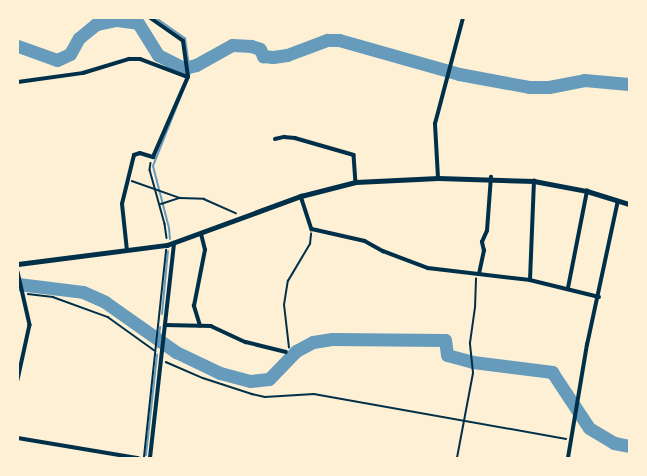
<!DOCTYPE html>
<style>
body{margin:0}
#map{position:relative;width:647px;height:476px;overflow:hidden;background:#fdf0d5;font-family:Raleway,sans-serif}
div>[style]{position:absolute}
.stream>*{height:2px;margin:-1px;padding:0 1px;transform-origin:1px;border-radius:1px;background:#669bbc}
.river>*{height:13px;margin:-6.5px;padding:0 6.5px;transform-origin:6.5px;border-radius:6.5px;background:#669bbc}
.path>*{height:1.5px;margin:-0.75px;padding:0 0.75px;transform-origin:0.75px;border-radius:0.75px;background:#003049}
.minor>*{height:3.5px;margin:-1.75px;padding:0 1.75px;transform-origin:1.75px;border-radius:1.75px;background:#003049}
.secondary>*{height:4.5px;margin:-2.25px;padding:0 2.25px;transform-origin:2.25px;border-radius:2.25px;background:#003049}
span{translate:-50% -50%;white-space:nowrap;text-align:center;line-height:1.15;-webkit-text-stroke:4px #fdf0d5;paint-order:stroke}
.frame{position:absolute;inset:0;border:19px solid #fdf0d5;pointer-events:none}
</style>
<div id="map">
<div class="stream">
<i style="left:156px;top:18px;width:35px;rotate:35deg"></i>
<i style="left:185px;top:38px;width:35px;rotate:82deg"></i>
<i style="left:190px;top:73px;width:100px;rotate:111.7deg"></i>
<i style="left:153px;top:166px;width:64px;rotate:75.5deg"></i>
<i style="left:169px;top:228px;width:11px;rotate:85deg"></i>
<i style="left:162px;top:314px;width:63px;rotate:-84.6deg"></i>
<i style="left:158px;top:347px;width:20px;rotate:-84deg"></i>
<i style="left:146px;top:455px;width:101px;rotate:-83.7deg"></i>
</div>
<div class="river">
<i style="left:18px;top:46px;width:41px;rotate:19.7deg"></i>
<i style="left:57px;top:60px;width:14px;rotate:-25deg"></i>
<i style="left:70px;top:54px;width:18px;rotate:-61deg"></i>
<i style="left:79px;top:38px;width:22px;rotate:-39deg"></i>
<i style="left:96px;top:24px;width:21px;rotate:-11deg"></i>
<i style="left:117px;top:20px;width:21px;rotate:8deg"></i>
<i style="left:138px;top:23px;width:38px;rotate:58deg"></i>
<i style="left:158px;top:55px;width:29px;rotate:27deg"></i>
<i style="left:184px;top:68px;width:12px;rotate:-14deg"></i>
<i style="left:196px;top:65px;width:41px;rotate:-29.1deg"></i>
<i style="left:232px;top:45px;width:19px;rotate:3deg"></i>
<i style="left:251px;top:46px;width:9px;rotate:18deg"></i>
<i style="left:260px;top:49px;width:8px;rotate:67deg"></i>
<i style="left:263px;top:56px;width:10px;rotate:6deg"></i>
<i style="left:273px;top:57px;width:14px;rotate:-8deg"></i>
<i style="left:287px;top:55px;width:43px;rotate:-20.6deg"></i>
<i style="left:327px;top:40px;width:12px"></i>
<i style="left:339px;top:40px;width:125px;rotate:15.8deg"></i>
<i style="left:459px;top:74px;width:71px;rotate:10.5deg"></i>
<i style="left:529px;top:87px;width:20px"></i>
<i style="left:549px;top:87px;width:36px;rotate:-11deg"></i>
<i style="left:584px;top:80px;width:45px;rotate:5.1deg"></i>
<i style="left:18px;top:284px;width:65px;rotate:7deg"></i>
<i style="left:83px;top:292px;width:24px;rotate:24deg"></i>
<i style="left:105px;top:302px;width:87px;rotate:35.2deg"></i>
<i style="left:176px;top:352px;width:49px;rotate:25.5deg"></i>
<i style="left:220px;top:373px;width:31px;rotate:15deg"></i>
<i style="left:250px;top:381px;width:19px;rotate:-6deg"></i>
<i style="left:269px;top:379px;width:39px;rotate:-46deg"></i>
<i style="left:296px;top:351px;width:19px;rotate:-28deg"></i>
<i style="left:313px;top:342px;width:19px;rotate:-9deg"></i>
<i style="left:332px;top:339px;width:113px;rotate:0.5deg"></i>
<i style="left:445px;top:340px;width:15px;rotate:82deg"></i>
<i style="left:447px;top:355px;width:27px;rotate:15deg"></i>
<i style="left:473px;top:362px;width:80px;rotate:7.2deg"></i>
<i style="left:552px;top:372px;width:67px;rotate:56.5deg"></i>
<i style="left:589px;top:428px;width:29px;rotate:31deg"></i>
<i style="left:614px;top:443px;width:15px;rotate:11deg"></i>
</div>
<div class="path">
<i style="left:151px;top:163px;width:7px;rotate:98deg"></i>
<i style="left:150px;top:170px;width:56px;rotate:74.5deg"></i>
<i style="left:165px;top:224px;width:14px;rotate:82deg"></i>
<i style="left:132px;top:181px;width:51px;rotate:19.5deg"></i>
<i style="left:180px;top:198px;width:24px;rotate:2deg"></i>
<i style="left:204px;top:199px;width:35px;rotate:24deg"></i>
<i style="left:161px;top:204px;width:20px;rotate:-18deg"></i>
<i style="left:28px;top:294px;width:25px;rotate:7deg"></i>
<i style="left:53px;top:297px;width:59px;rotate:20deg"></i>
<i style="left:108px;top:317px;width:57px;rotate:35.7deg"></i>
<i style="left:289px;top:348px;width:43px;rotate:-96.6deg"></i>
<i style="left:284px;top:305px;width:24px;rotate:-81deg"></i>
<i style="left:288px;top:281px;width:43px;rotate:-59.3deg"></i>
<i style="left:310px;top:244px;width:10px;rotate:-84deg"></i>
<i style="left:166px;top:362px;width:40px;rotate:23.4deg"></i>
<i style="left:203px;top:378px;width:52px;rotate:18.1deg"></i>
<i style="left:252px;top:394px;width:13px;rotate:13deg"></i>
<i style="left:265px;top:397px;width:49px;rotate:-3.5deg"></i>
<i style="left:314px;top:394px;width:256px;rotate:10.1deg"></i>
<i style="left:144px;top:457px;width:208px;rotate:-83.9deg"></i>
<i style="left:457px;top:458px;width:86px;rotate:-79.3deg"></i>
<i style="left:473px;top:373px;width:30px;rotate:-96deg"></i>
<i style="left:470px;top:343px;width:35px;rotate:-82deg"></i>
<i style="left:475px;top:308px;width:29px;rotate:-88deg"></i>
</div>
<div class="minor">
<i style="left:18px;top:82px;width:66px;rotate:-7.9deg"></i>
<i style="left:83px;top:73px;width:48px;rotate:-16.9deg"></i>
<i style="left:129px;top:59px;width:11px"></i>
<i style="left:140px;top:59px;width:51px;rotate:20.6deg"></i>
<i style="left:275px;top:139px;width:9px;rotate:-13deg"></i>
<i style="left:284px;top:137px;width:11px;rotate:5deg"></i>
<i style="left:295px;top:138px;width:61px;rotate:16.1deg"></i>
<i style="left:354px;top:155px;width:27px;rotate:86deg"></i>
<i style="left:438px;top:178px;width:54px;rotate:-93.2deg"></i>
<i style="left:435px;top:124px;width:110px;rotate:-75.2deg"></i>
<i style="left:301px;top:196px;width:35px;rotate:72deg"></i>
<i style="left:312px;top:229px;width:54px;rotate:12.8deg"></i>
<i style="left:365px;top:241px;width:21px;rotate:29deg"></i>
<i style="left:383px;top:251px;width:48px;rotate:20.7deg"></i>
<i style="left:428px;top:268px;width:103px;rotate:6.7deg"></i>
<i style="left:530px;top:280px;width:71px;rotate:13.8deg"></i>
<i style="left:127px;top:251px;width:47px;rotate:-96.1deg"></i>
<i style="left:122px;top:204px;width:50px;rotate:-76.2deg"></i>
<i style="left:134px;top:155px;width:6px;rotate:-18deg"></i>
<i style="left:140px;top:153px;width:14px;rotate:17deg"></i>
<i style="left:153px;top:157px;width:87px;rotate:-66.4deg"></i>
<i style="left:188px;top:77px;width:36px;rotate:-98deg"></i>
<i style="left:183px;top:41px;width:40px;rotate:-145.1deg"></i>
<i style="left:18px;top:272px;width:54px;rotate:77.2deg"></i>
<i style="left:30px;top:325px;width:56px;rotate:102.3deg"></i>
<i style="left:479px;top:274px;width:24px;rotate:-78deg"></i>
<i style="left:484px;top:251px;width:9px;rotate:-103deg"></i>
<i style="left:482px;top:242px;width:12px;rotate:-66deg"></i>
<i style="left:487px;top:231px;width:54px;rotate:-85.8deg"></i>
<i style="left:530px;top:280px;width:99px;rotate:-87.7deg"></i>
<i style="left:568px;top:288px;width:99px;rotate:-78.9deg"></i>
<i style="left:165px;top:325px;width:46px;rotate:1.2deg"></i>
<i style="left:211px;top:326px;width:38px;rotate:25deg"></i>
<i style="left:246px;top:342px;width:41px;rotate:14deg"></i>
<i style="left:200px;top:326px;width:21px;rotate:-107deg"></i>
<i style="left:194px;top:306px;width:57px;rotate:-78.9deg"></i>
<i style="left:205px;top:250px;width:16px;rotate:-104deg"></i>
<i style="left:18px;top:438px;width:122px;rotate:9.5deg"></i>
<i style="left:150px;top:458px;width:216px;rotate:-83.6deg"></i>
<i style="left:568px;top:458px;width:115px;rotate:-80.5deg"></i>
<i style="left:587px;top:345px;width:147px;rotate:-77.9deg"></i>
</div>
<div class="secondary">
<i style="left:18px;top:264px;width:150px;rotate:-7.3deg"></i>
<i style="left:167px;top:245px;width:143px;rotate:-20.1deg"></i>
<i style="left:301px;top:196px;width:57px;rotate:-14.3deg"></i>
<i style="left:356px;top:182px;width:82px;rotate:-2.8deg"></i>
<i style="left:438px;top:178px;width:96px;rotate:1.8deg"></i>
<i style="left:534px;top:181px;width:54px;rotate:10.7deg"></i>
<i style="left:587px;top:191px;width:44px;rotate:17.2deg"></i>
</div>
<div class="frame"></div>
</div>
